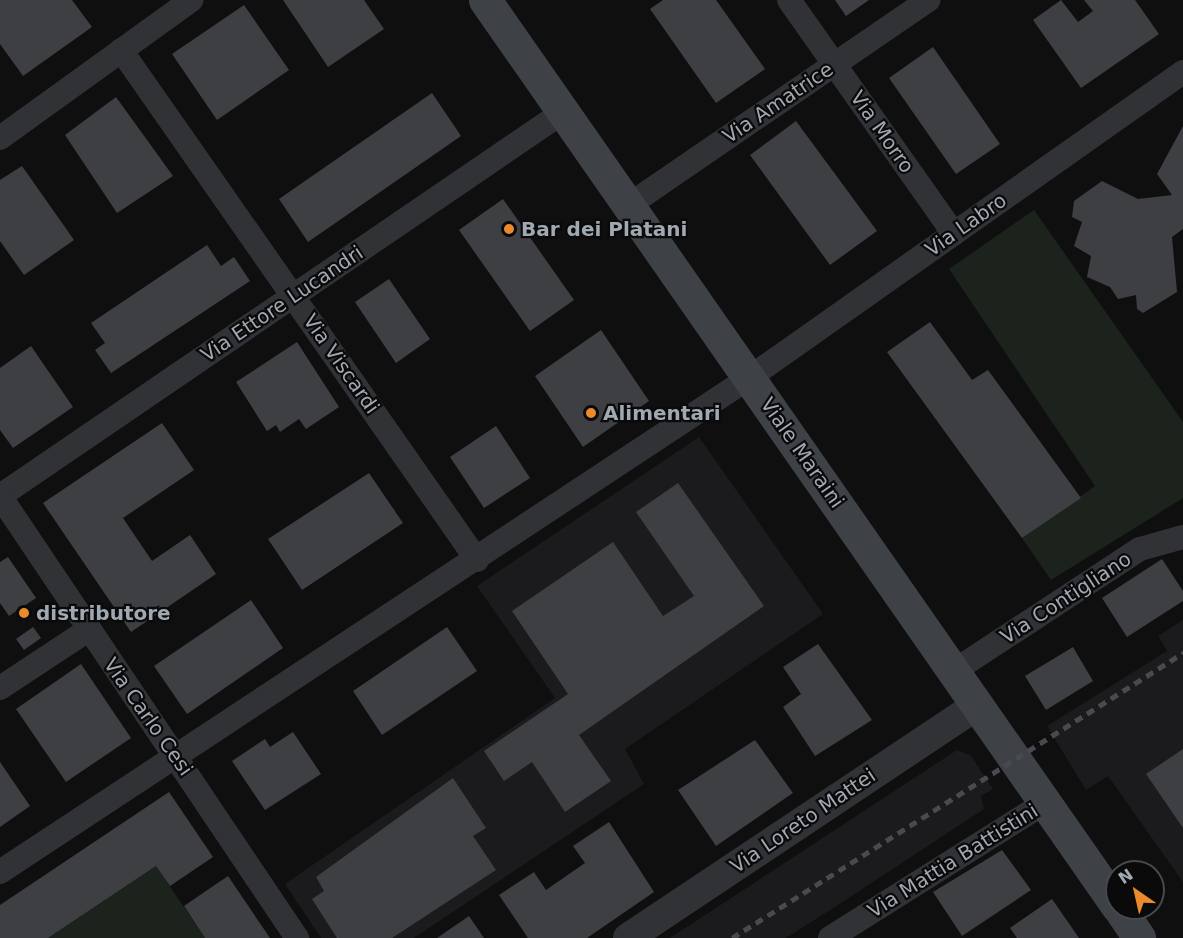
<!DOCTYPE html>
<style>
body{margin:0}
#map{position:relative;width:1183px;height:938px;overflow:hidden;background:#0f0f10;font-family:"DejaVu Sans",sans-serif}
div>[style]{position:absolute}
.built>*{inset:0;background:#1b1b1d}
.green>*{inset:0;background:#1c231c}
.building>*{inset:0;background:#3e3f43}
.minor>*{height:24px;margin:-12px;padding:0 12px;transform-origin:12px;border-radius:12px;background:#303235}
.tertiary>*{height:30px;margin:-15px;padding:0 15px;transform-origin:15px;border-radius:15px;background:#303235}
.secondary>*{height:33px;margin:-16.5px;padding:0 16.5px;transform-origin:16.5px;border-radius:16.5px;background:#3e4145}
.rail>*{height:4.5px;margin-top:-2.25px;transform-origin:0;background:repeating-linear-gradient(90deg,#474a4e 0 8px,transparent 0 14px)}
.dots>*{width:16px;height:16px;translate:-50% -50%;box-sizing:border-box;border:3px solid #0a0a0b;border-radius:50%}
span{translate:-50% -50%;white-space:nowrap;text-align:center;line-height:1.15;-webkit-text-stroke:4.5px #0a0a0b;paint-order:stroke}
.street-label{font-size:20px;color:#a0a8b1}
.poi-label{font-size:20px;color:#a0a8b1;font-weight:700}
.left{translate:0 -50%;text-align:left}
.north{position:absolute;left:1105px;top:860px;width:60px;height:60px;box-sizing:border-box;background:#0a0a0b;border:2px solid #46494d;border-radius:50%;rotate:326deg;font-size:16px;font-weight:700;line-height:24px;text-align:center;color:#a0a8b1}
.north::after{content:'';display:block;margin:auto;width:21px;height:27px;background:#eb8a2c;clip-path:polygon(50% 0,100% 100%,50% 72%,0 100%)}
</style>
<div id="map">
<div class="built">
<i style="clip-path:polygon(699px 437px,823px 614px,625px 749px,644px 784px,414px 938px,321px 938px,285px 884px,555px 698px,477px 586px)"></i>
<i style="clip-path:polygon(1183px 620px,1183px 882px,1108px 776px,1086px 790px,1047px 726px,1167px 651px,1158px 636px)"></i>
<i style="clip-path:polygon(957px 750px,971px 756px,993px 789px,981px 796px,984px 809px,838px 905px,786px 938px,670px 938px)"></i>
</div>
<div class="green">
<i style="clip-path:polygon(1034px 210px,1183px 422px,1183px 498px,1051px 580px,1022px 538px,1095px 486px,949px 269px)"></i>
<i style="clip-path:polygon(156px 866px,205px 938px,48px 938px)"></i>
</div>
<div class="building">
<i style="clip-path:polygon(0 0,72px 0,92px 27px,23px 76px,0 44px)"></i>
<i style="clip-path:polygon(283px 0,364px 0,384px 29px,328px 67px)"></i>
<i style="clip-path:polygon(663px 0,716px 0,765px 69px,716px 103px,650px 9px)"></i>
<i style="clip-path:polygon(835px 0,869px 0,846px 16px)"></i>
<i style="clip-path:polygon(1061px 0,1078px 22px,1093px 11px,1084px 0,1135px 0,1159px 34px,1081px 88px,1033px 20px)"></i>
<i style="clip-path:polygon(244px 5px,289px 70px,217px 120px,172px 54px)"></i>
<i style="clip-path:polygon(933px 47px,1000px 144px,956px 174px,889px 78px)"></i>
<i style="clip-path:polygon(432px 93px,461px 136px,308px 242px,279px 199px)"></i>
<i style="clip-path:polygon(116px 97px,173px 176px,117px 213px,65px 135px)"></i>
<i style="clip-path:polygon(796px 121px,877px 231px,830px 265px,750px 155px)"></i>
<i style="clip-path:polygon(1183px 126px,1183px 229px,1172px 237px,1177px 292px,1143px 313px,1137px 309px,1136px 295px,1118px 299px,1110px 287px,1087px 277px,1091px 256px,1074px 246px,1082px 222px,1072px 217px,1074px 201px,1102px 181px,1138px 199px,1172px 195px,1157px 174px)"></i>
<i style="clip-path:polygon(22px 166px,74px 240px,24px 275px,0 241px,0 180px)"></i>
<i style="clip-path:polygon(503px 199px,574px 300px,530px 331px,459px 230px)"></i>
<i style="clip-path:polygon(207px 245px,221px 266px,234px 257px,250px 281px,111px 373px,95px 350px,105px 343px,91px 323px)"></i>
<i style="clip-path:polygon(389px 279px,430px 339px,396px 363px,355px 302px)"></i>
<i style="clip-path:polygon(930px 322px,972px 380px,988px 370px,1081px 498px,1022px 538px,887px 352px)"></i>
<i style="clip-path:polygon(601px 330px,649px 401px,583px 447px,535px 376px)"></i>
<i style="clip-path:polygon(297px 342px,339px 407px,306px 429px,299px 419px,280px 432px,276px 425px,267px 431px,236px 382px)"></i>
<i style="clip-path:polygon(31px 346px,73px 407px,13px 448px,0 430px,0 368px)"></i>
<i style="clip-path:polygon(162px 423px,194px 470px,123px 518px,152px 561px,190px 535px,216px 574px,131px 632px,43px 503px)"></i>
<i style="clip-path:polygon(496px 426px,530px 478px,484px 508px,450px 457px)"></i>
<i style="clip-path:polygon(369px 473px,403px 523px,302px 590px,268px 539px)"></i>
<i style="clip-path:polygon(678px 483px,764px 606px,579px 735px,611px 781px,565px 812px,532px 762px,504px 781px,484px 751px,568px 694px,512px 611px,613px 542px,663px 616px,694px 596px,636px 512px)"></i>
<i style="clip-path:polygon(8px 557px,36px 598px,9px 616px,0 603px,0 562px)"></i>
<i style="clip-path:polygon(1162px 559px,1183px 591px,1183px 601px,1127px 637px,1102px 598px)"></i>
<i style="clip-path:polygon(251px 600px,283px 648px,187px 714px,154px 666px)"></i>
<i style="clip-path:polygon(33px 627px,41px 638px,24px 650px,16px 639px)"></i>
<i style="clip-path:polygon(447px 627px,477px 671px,382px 735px,353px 691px)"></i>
<i style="clip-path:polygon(818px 644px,872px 720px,815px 756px,783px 707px,801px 694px,783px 667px)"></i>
<i style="clip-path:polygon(1073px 647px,1093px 681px,1046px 710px,1025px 676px)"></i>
<i style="clip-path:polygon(81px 664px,131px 738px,66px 782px,16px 709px)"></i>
<i style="clip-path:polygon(293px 732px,321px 774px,265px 810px,232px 761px,265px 739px,270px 747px)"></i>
<i style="clip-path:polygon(755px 740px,793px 793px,716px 846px,678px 790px)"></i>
<i style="clip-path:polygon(1183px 749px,1183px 828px,1146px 774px)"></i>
<i style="clip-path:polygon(0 762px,30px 806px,0 827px)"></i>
<i style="clip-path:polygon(453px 778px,486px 828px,473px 836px,496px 870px,392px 938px,337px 938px,312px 899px,324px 891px,316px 877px)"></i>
<i style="clip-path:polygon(169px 792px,213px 857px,170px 886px,156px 866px,48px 938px,0 938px,0 905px)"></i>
<i style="clip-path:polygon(609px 822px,654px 892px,587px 938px,528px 938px,499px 895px,534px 872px,546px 890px,585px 863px,573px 846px)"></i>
<i style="clip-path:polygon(1002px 850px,1031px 890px,962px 936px,933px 892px)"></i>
<i style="clip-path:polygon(228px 876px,270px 938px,205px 938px,184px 906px)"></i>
<i style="clip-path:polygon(1052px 899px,1079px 938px,1017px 938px,1010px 928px)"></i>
<i style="clip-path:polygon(469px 916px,484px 938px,437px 938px)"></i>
</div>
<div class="minor">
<i style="left:789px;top:0;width:286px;rotate:54.8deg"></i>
<i style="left:121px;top:50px;width:622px;rotate:55.08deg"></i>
<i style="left:0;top:138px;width:236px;rotate:-35.8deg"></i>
<i style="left:629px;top:205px;width:363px;rotate:-34.4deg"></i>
<i style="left:0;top:496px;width:681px;rotate:-34.3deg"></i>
<i style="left:0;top:496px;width:533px;rotate:56.1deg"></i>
<i style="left:954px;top:671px;width:222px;rotate:-33.3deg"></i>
<i style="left:1140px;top:549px;width:45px;rotate:-15.6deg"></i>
<i style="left:0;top:688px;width:105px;rotate:-33.4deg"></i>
<i style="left:0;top:872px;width:897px;rotate:-33.41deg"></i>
<i style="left:749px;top:378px;width:531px;rotate:-35.19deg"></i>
<i style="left:830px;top:938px;width:255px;rotate:-32.2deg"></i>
</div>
<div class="tertiary">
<i style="left:628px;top:938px;width:420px;rotate:-33.7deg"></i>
</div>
<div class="secondary">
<i style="left:485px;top:0;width:1105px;rotate:55.1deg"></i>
<i style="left:1119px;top:908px;width:36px;rotate:56deg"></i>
</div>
<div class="rail">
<i style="left:732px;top:938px;width:534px;rotate:-32.29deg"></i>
</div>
<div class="dots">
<i style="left:509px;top:229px;background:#eb8a2c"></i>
<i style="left:591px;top:413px;background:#eb8a2c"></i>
<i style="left:24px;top:613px;background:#eb8a2c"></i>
</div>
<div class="street-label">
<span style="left:778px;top:103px;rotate:-34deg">Via Amatrice</span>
<span style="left:882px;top:132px;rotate:55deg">Via Morro</span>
<span style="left:966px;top:225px;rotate:-35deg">Via Labro</span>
<span style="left:282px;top:304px;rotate:-34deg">Via Ettore Lucandri</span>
<span style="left:341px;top:364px;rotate:55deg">Via Viscardi</span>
<span style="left:802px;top:453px;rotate:55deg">Viale Maraini</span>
<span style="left:1066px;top:598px;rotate:-33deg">Via Contigliano</span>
<span style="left:148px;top:717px;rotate:55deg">Via Carlo Cesi</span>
<span style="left:803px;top:821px;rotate:-34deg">Via Loreto Mattei</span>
<span style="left:953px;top:861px;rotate:-32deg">Via Mattia Battistini</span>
</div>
<div class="poi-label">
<span class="left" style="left:521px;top:229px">Bar dei Platani</span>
<span class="left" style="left:603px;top:413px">Alimentari</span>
<span class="left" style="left:36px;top:613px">distributore</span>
</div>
<div class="north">N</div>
</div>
